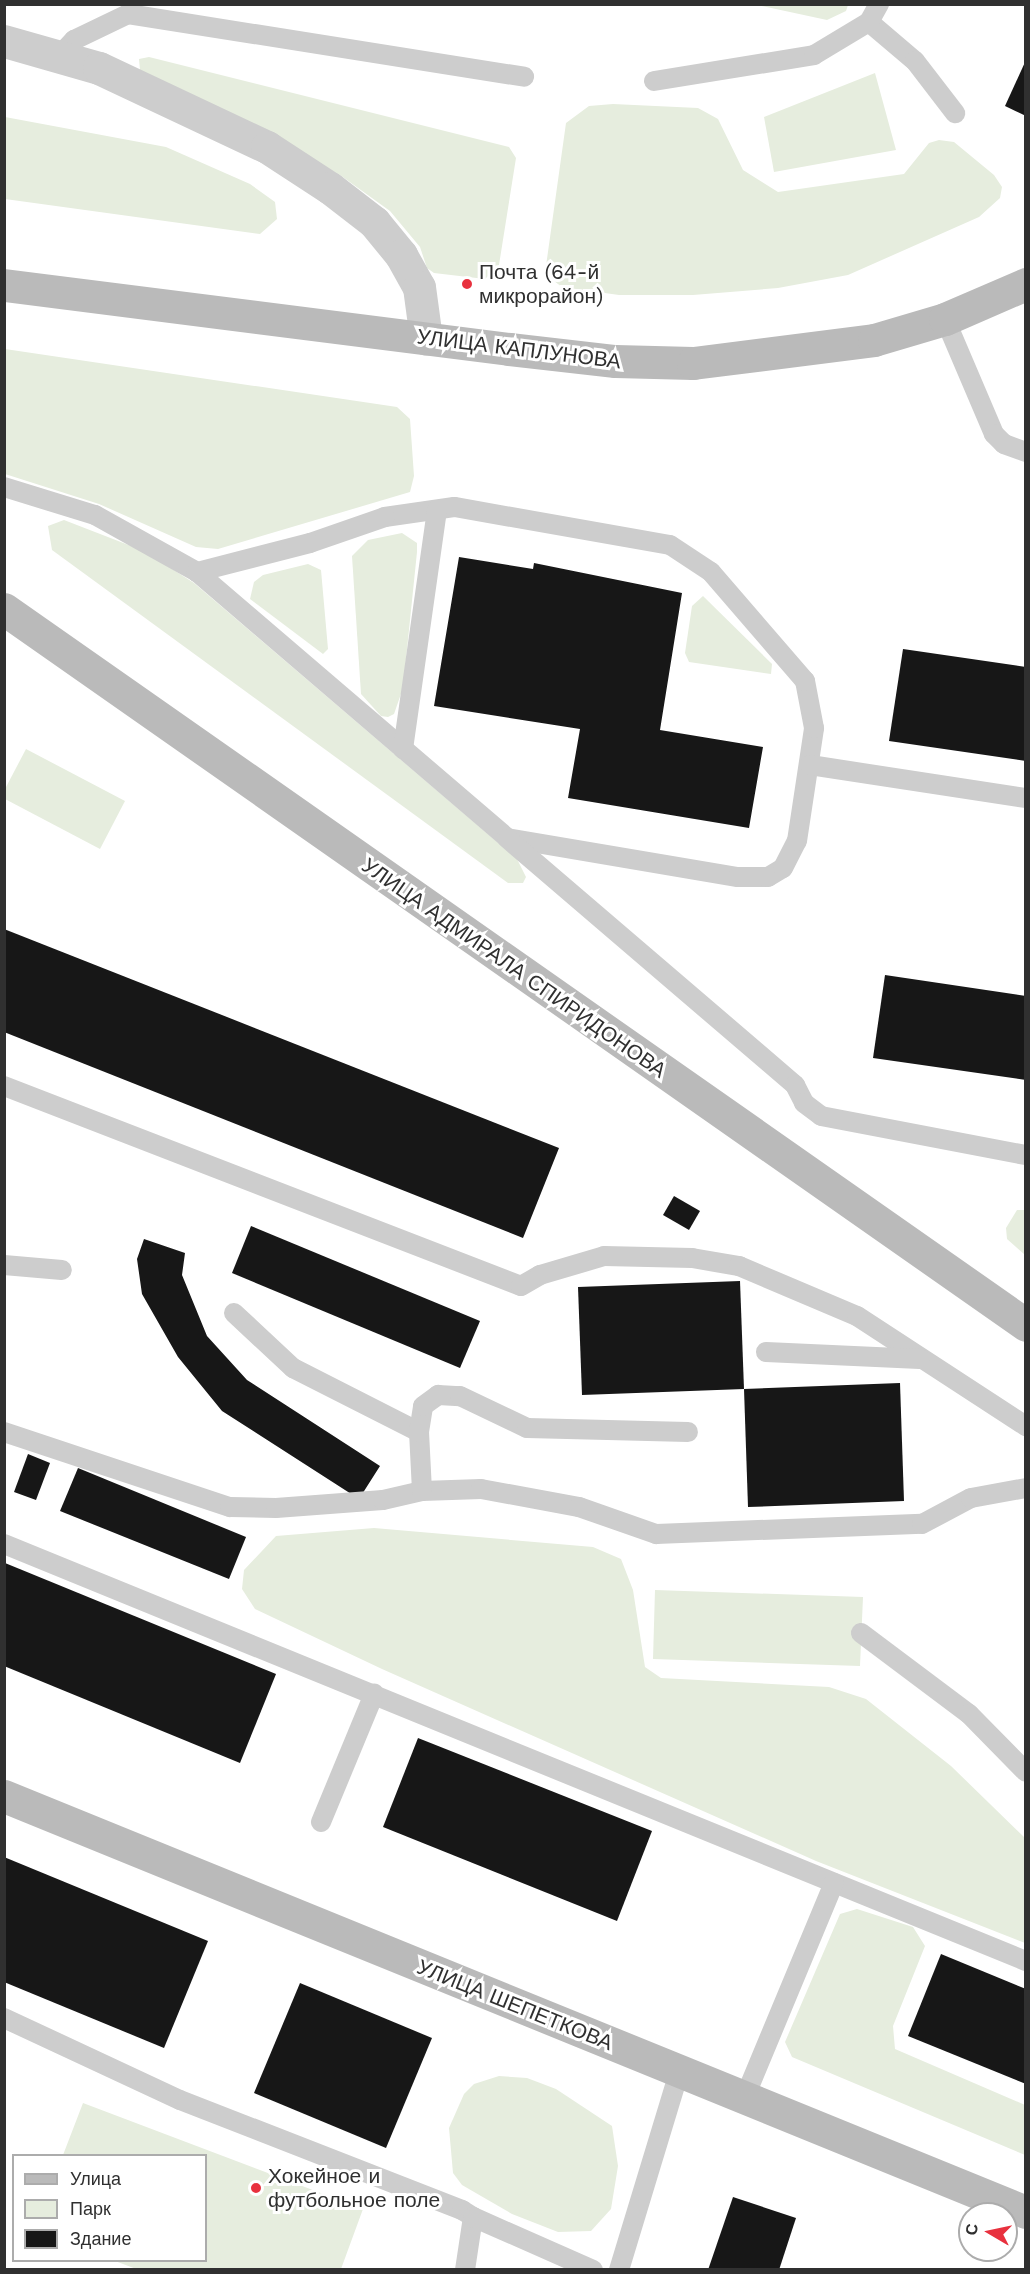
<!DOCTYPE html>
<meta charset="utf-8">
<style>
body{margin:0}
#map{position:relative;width:1030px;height:2274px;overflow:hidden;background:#fff;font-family:"Work Sans",sans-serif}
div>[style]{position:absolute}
.green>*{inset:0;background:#e6edde}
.building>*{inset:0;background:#171717}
.lane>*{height:20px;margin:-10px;padding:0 10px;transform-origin:10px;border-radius:10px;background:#cdcdcd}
.street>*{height:33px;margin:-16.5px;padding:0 16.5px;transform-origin:16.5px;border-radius:16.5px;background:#cdcdcd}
.secondary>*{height:33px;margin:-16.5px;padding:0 16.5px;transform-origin:16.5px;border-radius:16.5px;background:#bababa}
.dots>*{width:16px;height:16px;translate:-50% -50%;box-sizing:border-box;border:3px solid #fff;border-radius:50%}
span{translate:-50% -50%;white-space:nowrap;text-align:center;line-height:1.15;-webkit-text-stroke:6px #fff;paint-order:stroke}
.poi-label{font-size:21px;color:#303030}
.left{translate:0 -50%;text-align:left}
.street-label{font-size:21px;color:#303030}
.frame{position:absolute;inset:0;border:6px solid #303030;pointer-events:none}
.legend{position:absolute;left:12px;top:2154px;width:195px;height:108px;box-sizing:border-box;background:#fff;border:2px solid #acacac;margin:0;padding:8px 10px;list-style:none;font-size:18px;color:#303030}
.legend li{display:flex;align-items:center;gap:12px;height:30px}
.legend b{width:30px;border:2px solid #acacac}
.north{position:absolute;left:958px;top:2202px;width:60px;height:60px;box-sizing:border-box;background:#fff;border:2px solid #acacac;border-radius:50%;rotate:279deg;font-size:16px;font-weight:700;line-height:24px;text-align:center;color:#303030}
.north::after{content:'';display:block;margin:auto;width:21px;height:27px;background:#e8313e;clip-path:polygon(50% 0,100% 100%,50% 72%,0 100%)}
</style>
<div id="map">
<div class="green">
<i style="clip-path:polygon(757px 5px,757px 4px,848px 5px,846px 11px,827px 20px)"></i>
<i style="clip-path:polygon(149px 57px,509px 147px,516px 158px,499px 265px,485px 279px,434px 273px,427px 268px,420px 247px,390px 211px,340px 175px,140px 70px,139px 59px)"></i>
<i style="clip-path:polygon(875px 73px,896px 150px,774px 172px,764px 117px)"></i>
<i style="clip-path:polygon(613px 104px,698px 108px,718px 119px,743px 170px,778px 192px,904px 174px,929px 143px,939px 140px,954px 142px,994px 175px,1002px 187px,1000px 198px,979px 217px,848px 275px,778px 288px,693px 295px,619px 295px,562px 287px,550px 278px,546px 266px,566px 123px,589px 106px)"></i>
<i style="clip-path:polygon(5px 117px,166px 147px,250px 184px,275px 202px,277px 219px,260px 234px,5px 199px)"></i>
<i style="clip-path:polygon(5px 349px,397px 407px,410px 419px,414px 476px,410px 492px,218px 549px,196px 547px,99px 504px,5px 474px)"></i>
<i style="clip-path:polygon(64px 520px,144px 551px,194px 583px,517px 859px,526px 877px,523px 883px,508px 883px,52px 550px,48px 526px)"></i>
<i style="clip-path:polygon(402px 533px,417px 543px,417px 552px,403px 688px,394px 714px,388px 717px,381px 716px,361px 694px,352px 556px,368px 540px)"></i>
<i style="clip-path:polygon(308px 564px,321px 570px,328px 649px,323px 654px,250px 599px,254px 582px,263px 575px)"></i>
<i style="clip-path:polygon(703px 596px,772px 664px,771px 674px,689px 662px,685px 653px,692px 606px)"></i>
<i style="clip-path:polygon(26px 749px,125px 801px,100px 849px,5px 799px,5px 789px)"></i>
<i style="clip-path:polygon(1017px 1210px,1025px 1210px,1025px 1255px,1007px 1239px,1006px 1228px)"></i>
<i style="clip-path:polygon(374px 1528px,593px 1547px,621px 1559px,633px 1590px,645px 1667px,661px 1678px,829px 1687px,866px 1699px,951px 1766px,1025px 1838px,1025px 1943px,816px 1861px,382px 1669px,255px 1609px,242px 1589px,244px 1570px,276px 1536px)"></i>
<i style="clip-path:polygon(655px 1590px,863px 1597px,860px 1666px,653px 1659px)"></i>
<i style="clip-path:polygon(857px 1909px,913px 1927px,925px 1946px,893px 2026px,895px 2049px,1025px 2105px,1025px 2155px,792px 2057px,785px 2042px,840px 1914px)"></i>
<i style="clip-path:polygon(499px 2076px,527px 2078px,556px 2089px,612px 2126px,618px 2166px,611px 2209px,591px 2231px,558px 2232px,512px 2214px,462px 2185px,453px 2173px,449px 2128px,464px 2094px,474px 2084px)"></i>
<i style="clip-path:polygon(83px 2103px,363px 2209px,341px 2269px,139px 2270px,115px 2261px,206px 2260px,206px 2156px,63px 2155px)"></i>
</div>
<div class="building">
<i style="clip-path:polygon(1026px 60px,1026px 116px,1005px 106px)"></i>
<i style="clip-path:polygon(459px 557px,533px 569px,534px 563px,682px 593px,660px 730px,763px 747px,749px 828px,568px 798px,580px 729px,434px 706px)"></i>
<i style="clip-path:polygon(903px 649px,1026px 667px,1026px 761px,889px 741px)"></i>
<i style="clip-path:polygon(4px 929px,559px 1148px,523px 1238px,4px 1032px)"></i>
<i style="clip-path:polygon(885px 975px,1026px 996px,1026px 1080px,873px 1058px)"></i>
<i style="clip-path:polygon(674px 1196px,700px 1211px,689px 1230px,663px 1215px)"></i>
<i style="clip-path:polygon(251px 1226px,480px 1321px,460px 1368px,232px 1273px)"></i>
<i style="clip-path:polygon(144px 1239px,185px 1253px,182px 1275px,207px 1336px,247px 1380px,380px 1466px,359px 1499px,222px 1411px,178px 1357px,142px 1294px,137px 1259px)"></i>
<i style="clip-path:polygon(740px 1281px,744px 1389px,582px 1395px,578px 1287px)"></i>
<i style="clip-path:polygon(900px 1383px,904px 1501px,748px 1507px,744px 1389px)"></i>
<i style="clip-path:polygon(28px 1454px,50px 1463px,36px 1500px,14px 1492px)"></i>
<i style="clip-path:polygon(78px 1468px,246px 1537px,229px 1579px,60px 1511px)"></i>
<i style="clip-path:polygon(5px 1563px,276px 1674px,240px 1763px,4px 1666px)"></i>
<i style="clip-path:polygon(418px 1738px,652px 1831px,617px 1921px,383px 1827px)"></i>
<i style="clip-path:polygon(4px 1857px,208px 1941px,164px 2048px,4px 1982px)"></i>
<i style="clip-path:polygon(941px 1954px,1026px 1989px,1026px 2084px,908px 2036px)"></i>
<i style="clip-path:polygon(300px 1983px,432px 2038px,386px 2148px,254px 2093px)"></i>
<i style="clip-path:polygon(733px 2197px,796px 2218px,779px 2270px,708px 2270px)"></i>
</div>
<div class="lane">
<i style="left:869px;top:22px;width:60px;rotate:40.3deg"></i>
<i style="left:915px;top:61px;width:66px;rotate:52.4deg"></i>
<i style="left:60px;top:55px;width:21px;rotate:-47deg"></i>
<i style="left:74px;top:40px;width:60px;rotate:-25.7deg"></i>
<i style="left:128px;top:14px;width:401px;rotate:9deg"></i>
<i style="left:654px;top:81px;width:162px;rotate:-9.2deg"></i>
<i style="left:814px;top:55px;width:64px;rotate:-31deg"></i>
<i style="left:869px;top:22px;width:21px;rotate:-61deg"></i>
<i style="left:945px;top:319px;width:125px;rotate:66.9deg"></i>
<i style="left:994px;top:434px;width:14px;rotate:45deg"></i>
<i style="left:1004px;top:444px;width:23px;rotate:20deg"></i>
<i style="left:4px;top:487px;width:95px;rotate:17.1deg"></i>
<i style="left:95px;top:515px;width:117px;rotate:29.2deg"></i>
<i style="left:197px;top:572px;width:408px;rotate:40.6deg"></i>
<i style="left:507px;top:838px;width:234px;rotate:9.6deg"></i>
<i style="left:738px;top:877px;width:30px"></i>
<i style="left:768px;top:877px;width:17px;rotate:-31deg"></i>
<i style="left:783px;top:868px;width:30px;rotate:-63deg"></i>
<i style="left:797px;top:841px;width:114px;rotate:-81.4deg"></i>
<i style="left:814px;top:728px;width:48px;rotate:-100.8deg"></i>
<i style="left:805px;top:681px;width:144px;rotate:-130.8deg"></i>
<i style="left:711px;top:572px;width:49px;rotate:-146.6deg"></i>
<i style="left:670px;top:545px;width:219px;rotate:-170deg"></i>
<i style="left:454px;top:507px;width:70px;rotate:171.8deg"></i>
<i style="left:385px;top:517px;width:79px;rotate:160.9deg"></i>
<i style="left:310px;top:543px;width:117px;rotate:165.6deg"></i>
<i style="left:403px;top:749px;width:241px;rotate:-81.9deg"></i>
<i style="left:810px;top:765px;width:219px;rotate:8.7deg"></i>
<i style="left:508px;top:839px;width:378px;rotate:40.6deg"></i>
<i style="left:795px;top:1085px;width:20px;rotate:63deg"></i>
<i style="left:804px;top:1103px;width:21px;rotate:37deg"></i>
<i style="left:821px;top:1116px;width:209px;rotate:10.8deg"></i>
<i style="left:4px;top:1086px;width:554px;rotate:21.15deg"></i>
<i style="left:521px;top:1286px;width:22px;rotate:-30deg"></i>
<i style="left:540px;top:1275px;width:67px;rotate:-16.5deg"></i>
<i style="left:604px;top:1256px;width:88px;rotate:1.3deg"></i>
<i style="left:692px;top:1258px;width:48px;rotate:9.7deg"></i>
<i style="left:739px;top:1266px;width:128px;rotate:23deg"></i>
<i style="left:857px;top:1316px;width:202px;rotate:33.1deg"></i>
<i style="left:4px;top:1265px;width:58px;rotate:4.9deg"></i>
<i style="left:234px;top:1313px;width:81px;rotate:43deg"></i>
<i style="left:293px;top:1368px;width:141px;rotate:26.9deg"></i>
<i style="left:766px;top:1352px;width:154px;rotate:2.6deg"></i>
<i style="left:4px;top:1432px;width:238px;rotate:18.4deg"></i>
<i style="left:230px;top:1507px;width:46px;rotate:1.2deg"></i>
<i style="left:276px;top:1508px;width:107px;rotate:-4.3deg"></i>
<i style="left:383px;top:1500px;width:40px;rotate:-13deg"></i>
<i style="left:422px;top:1491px;width:59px;rotate:-1.9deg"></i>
<i style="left:481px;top:1489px;width:100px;rotate:10.4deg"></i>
<i style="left:579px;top:1507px;width:82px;rotate:19.3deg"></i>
<i style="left:656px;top:1534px;width:266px;rotate:-2.2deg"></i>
<i style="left:922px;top:1524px;width:55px;rotate:-28deg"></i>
<i style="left:971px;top:1498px;width:56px;rotate:-10.3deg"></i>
<i style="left:422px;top:1491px;width:59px;rotate:-92.9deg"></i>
<i style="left:419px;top:1432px;width:26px;rotate:-81deg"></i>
<i style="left:423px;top:1406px;width:19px;rotate:-36deg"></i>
<i style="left:438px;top:1395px;width:22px;rotate:3deg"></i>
<i style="left:460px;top:1396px;width:74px;rotate:25.5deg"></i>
<i style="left:527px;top:1428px;width:161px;rotate:1.4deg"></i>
<i style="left:4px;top:1544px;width:1104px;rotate:22.2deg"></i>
<i style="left:861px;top:1633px;width:135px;rotate:36.9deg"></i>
<i style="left:969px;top:1714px;width:81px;rotate:45.5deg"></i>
<i style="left:321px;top:1822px;width:139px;rotate:-67.5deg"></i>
<i style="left:4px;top:2018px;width:194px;rotate:25deg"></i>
<i style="left:180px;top:2100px;width:303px;rotate:21.3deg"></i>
<i style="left:462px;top:2210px;width:13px;rotate:32deg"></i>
<i style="left:473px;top:2217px;width:54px;rotate:98.6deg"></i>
<i style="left:744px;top:2099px;width:234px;rotate:-67.4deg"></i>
<i style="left:473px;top:2217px;width:131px;rotate:23.8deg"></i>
<i style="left:619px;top:2270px;width:206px;rotate:-73.1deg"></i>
</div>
<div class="street">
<i style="left:4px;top:41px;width:99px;rotate:15.9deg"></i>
<i style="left:99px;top:68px;width:186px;rotate:25.2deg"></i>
<i style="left:267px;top:147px;width:75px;rotate:33.1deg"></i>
<i style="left:330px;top:188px;width:56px;rotate:37.7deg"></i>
<i style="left:374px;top:222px;width:43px;rotate:50.7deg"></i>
<i style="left:401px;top:255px;width:37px;rotate:61deg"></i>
<i style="left:419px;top:287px;width:52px;rotate:82.3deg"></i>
</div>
<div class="secondary">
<i style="left:4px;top:285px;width:509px;rotate:7.22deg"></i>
<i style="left:509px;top:349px;width:107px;rotate:6.5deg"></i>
<i style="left:615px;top:361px;width:78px;rotate:1.5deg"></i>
<i style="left:693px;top:363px;width:182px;rotate:-7.2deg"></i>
<i style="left:874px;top:340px;width:74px;rotate:-16.5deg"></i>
<i style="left:945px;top:319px;width:88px;rotate:-23.4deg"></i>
<i style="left:4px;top:609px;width:1248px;rotate:35.01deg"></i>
<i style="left:4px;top:1796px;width:1103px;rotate:22.15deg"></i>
</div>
<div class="dots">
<i style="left:467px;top:284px;background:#e8313e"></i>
<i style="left:256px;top:2188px;background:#e8313e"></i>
</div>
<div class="poi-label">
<span class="left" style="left:479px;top:284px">Почта (64-й<br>микрорайон)</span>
<span class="left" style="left:268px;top:2188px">Хокейное и<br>футбольное поле</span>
</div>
<div class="street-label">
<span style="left:519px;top:349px;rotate:7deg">УЛИЦА КАПЛУНОВА</span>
<span style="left:514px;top:968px;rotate:35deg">УЛИЦА АДМИРАЛА СПИРИДОНОВА</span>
<span style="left:515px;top:2005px;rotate:22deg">УЛИЦА ШЕПЕТКОВА</span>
</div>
<div class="frame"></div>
<ul class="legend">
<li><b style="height:8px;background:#bababa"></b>Улица</li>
<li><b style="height:16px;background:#e6edde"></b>Парк</li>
<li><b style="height:16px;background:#171717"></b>Здание</li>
</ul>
<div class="north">С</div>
</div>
